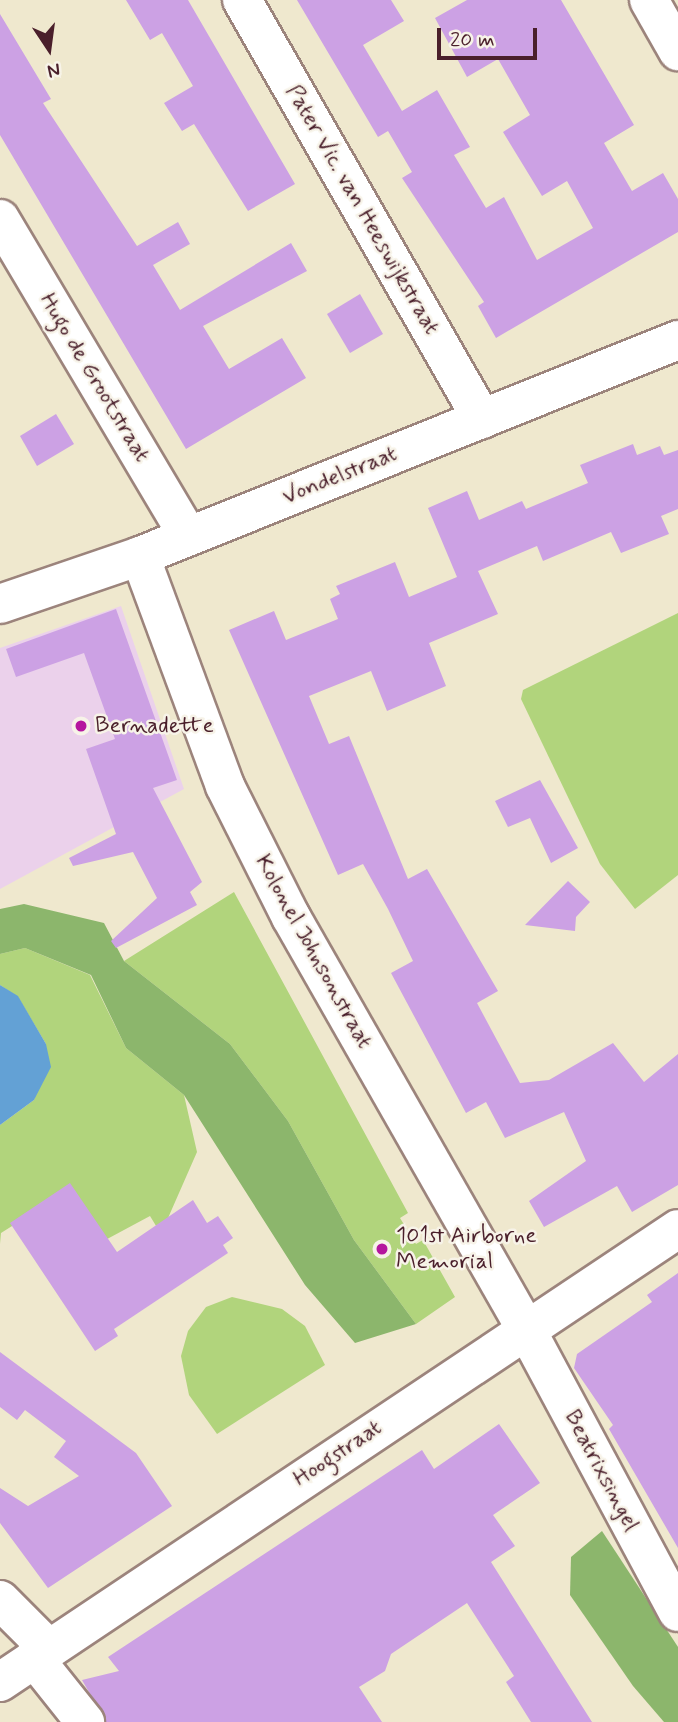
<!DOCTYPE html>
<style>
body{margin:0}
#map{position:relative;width:678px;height:1722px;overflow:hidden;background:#efe8ce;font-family:Mynerve,sans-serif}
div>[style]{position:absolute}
.built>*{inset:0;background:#ebd1eb}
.green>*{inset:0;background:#b1d47c}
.forest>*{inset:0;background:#8cb66c}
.water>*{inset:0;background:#63a1d5}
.building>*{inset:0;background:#cca1e4}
.roads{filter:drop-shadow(2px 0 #9c847c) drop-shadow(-2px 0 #9c847c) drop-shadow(0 2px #9c847c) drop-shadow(0 -2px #9c847c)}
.street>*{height:38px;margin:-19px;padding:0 19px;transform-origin:19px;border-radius:19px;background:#fff}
.dots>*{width:19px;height:19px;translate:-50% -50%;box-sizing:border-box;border:4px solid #f7f3e8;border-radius:50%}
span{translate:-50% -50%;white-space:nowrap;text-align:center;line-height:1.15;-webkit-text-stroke:5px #f7f3e8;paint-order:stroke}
.street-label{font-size:23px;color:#4a1f2b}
.poi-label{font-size:23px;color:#4a1f2b}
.left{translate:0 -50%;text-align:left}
.north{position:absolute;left:14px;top:14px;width:70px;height:70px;-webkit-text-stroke:5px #f7f3e8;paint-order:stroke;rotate:167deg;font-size:19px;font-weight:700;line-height:28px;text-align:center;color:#4a1f2b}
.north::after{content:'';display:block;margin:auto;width:24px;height:32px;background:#4a1f2b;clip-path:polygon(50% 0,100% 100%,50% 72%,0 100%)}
.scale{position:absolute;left:437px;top:28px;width:100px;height:32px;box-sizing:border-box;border:4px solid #4a1f2b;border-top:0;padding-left:9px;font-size:21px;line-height:24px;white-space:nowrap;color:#4a1f2b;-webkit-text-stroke:5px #f7f3e8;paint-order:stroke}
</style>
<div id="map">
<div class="built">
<i style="clip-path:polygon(121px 606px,184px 789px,0 889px,0 648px)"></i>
</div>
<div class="green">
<i style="clip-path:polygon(678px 613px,678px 875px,635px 909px,600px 864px,521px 699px,523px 690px)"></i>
<i style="clip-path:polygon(234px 892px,408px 1213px,400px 1218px,416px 1244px,423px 1240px,455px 1297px,416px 1324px,354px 1240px,288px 1121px,230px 1044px,124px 961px)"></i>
<i style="clip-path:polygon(25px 948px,90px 975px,126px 1048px,184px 1095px,197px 1152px,161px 1234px,150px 1216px,96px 1245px,47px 1204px,1px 1233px,0 1244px,0 1125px,34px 1100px,46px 1044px,18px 997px,0 985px,0 954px)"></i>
<i style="clip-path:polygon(232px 1297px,282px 1309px,305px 1326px,325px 1365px,217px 1434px,189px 1395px,181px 1356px,188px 1331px,206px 1307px)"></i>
</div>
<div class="forest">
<i style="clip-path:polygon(24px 904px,104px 923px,124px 961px,230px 1044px,288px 1121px,354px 1240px,416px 1324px,355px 1343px,305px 1285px,184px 1095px,126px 1048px,91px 975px,25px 948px,0 954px,0 909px)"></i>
<i style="clip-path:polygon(602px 1531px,678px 1647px,678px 1722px,664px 1722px,633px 1686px,570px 1595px,571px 1557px)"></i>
</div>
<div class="water">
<i style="clip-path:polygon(0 985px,18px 996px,46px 1044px,51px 1067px,34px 1100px,0 1125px)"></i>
</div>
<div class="building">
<i style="clip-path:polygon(126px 0,188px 0,295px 184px,248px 211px,194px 124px,182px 131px,164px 103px,193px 86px,162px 33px,150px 40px)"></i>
<i style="clip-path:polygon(297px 0,391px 0,404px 21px,363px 45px,402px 111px,437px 90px,470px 147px,454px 155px,486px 208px,504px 197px,537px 260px,593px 228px,567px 181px,542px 196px,503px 132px,530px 115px,498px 59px,467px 77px,435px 18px,467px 0,561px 0,634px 125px,604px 143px,632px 191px,663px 173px,678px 199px,678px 232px,496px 338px,478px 306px,484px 302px,402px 178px,412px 172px,388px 131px,378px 137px)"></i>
<i style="clip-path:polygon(0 14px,51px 99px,43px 103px,137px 246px,178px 222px,190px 244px,153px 265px,180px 310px,291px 243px,307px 271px,203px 326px,229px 369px,282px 338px,306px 378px,186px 449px,0 135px)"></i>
<i style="clip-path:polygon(360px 294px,383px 334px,350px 353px,327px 314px)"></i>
<i style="clip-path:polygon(56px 414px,74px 444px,37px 466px,20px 436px)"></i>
<i style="clip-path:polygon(633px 444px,637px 455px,660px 446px,664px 455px,678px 450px,678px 509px,661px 516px,669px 534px,621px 553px,611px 532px,543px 561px,537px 546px,478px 571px,498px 614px,429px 643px,446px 686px,387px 711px,371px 671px,309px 696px,329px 744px,349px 736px,408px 879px,427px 869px,498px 991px,477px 1003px,520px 1083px,549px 1080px,613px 1043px,644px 1082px,678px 1054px,678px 1185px,632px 1212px,617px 1186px,544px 1227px,529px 1201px,586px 1161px,564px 1112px,505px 1138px,486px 1102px,466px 1113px,391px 973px,413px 961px,388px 909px,363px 864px,338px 875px,229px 630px,274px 611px,286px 640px,338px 619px,330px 599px,340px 594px,336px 586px,395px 562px,409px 597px,457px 577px,428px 508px,467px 491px,479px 520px,522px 501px,526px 509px,588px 483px,580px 465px)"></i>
<i style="clip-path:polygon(116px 609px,177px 780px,153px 788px,202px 882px,190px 892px,197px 905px,116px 948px,111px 941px,157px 898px,133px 852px,73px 866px,69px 858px,116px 834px,86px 749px,115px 739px,84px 653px,16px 677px,6px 649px)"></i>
<i style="clip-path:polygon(540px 780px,578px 848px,551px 863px,530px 818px,508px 827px,495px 801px)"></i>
<i style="clip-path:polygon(568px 881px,590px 902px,576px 917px,575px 931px,525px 925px)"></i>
<i style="clip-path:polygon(70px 1183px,117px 1252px,193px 1200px,207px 1223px,218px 1216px,233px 1238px,223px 1245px,228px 1253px,114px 1329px,118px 1336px,95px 1351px,10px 1223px)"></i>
<i style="clip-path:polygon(678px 1273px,678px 1548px,609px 1429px,613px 1425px,574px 1368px,577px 1354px,652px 1302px,647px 1295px)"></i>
<i style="clip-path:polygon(0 1352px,136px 1453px,172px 1506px,48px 1588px,0 1523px,0 1488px,28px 1506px,79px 1476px,54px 1457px,66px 1441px,25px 1410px,17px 1420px,0 1407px)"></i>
<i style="clip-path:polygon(499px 1424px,540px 1483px,493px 1515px,515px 1546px,491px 1562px,592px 1722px,531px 1722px,506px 1682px,514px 1676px,467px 1603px,391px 1654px,385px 1671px,359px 1687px,382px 1722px,106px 1722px,82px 1680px,119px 1671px,108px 1657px,422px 1450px,434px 1469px)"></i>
</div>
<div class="roads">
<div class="street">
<i style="left:242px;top:0;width:483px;rotate:60.2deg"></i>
<i style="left:649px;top:0;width:59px;rotate:60.4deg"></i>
<i style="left:0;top:219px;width:369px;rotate:59.3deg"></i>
<i style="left:140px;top:556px;width:245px;rotate:69.7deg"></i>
<i style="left:225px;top:786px;width:147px;rotate:63.3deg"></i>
<i style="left:291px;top:917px;width:474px;rotate:60.3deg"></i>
<i style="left:526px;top:1329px;width:321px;rotate:61.8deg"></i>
<i style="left:0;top:604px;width:148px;rotate:-18.9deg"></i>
<i style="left:140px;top:556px;width:580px;rotate:-21.87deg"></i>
<i style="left:0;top:1600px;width:68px;rotate:45deg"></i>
<i style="left:34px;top:1658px;width:82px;rotate:51.4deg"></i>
<i style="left:0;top:1682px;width:815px;rotate:-33.75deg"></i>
</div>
</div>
<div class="dots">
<i style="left:81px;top:726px;background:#b5179e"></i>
<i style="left:382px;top:1249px;background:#b5179e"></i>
</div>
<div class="street-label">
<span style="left:362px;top:210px;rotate:60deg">Pater Vic. van Heeswijkstraat</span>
<span style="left:94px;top:378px;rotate:59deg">Hugo de Grootstraat</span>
<span style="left:340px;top:476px;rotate:-22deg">Vondelstraat</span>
<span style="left:313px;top:952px;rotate:61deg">Kolonel Johnsonstraat</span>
<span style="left:338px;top:1454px;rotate:-34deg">Hoogstraat</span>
<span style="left:601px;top:1471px;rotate:62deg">Beatrixsingel</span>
</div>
<div class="poi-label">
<span class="left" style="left:95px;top:726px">Bernadette</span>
<span class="left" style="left:396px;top:1249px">101st Airborne<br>Memorial</span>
</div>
<div class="north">N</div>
<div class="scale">20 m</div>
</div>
